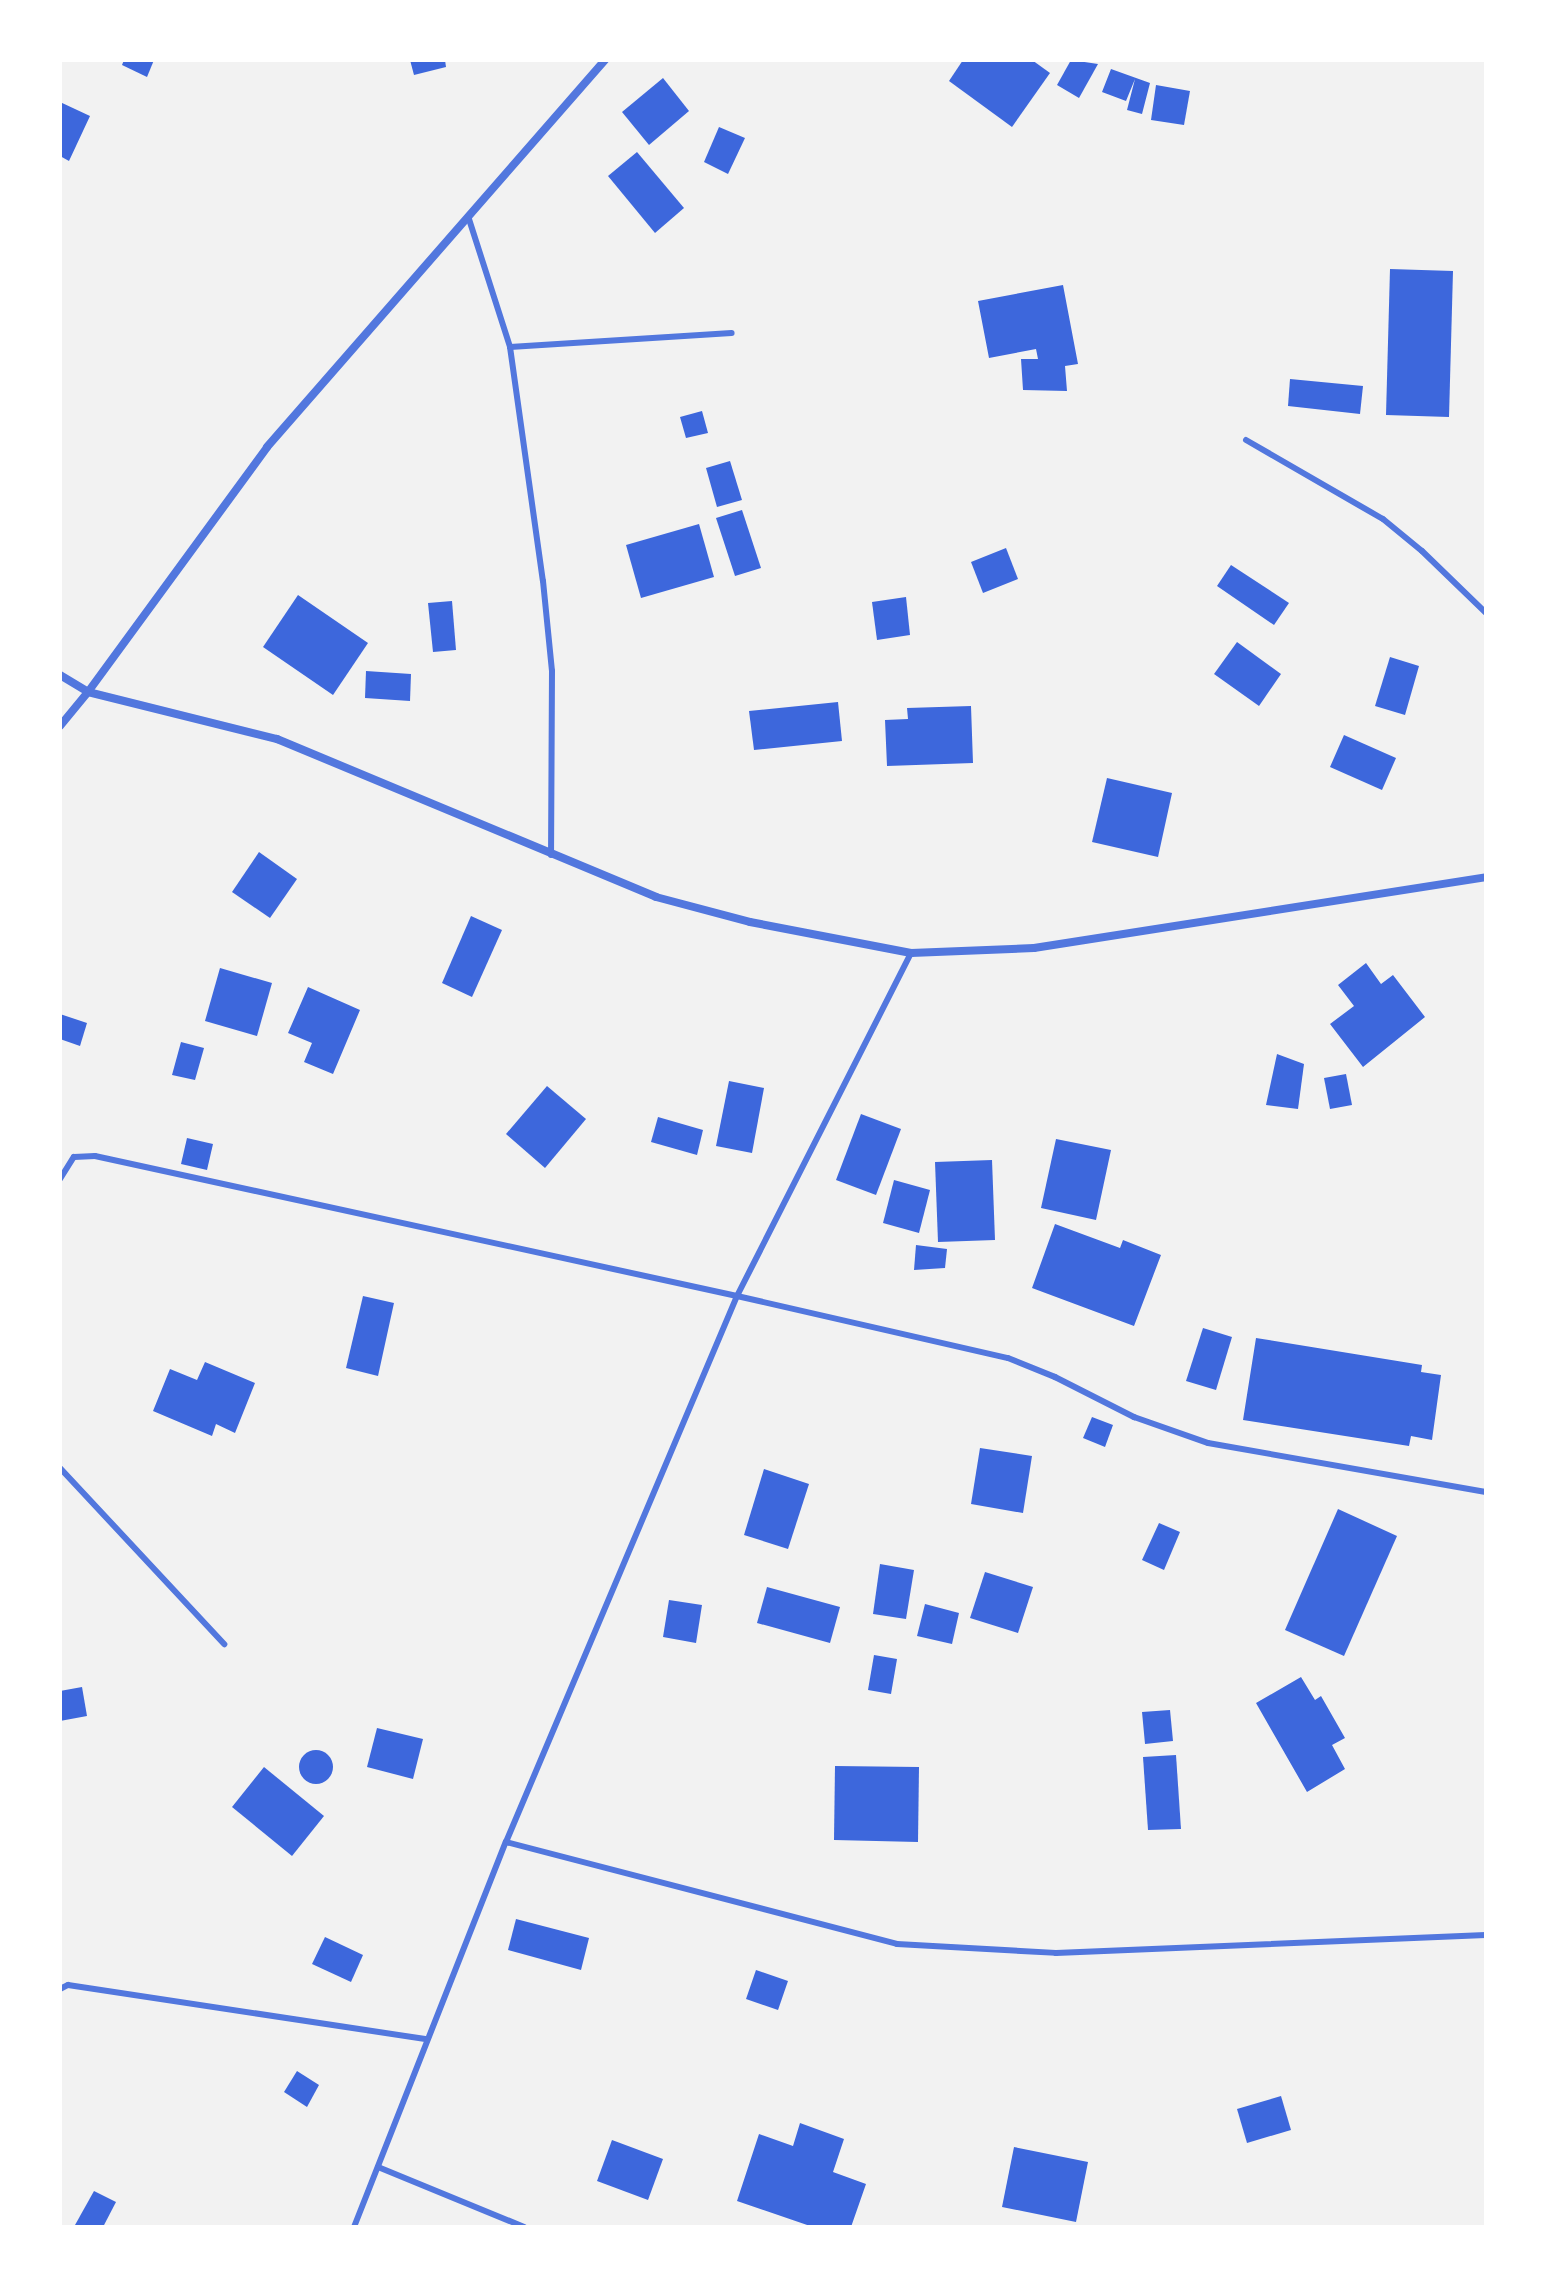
<!DOCTYPE html>
<style>
body{margin:0}
#map{position:relative;width:1546px;height:2287px;overflow:hidden;background:#f2f2f2;font-family:"Roboto Serif",serif}
div>[style]{position:absolute}
.building>*{inset:0;background:#3d67dc}
.round{border-radius:50%}
.service>*{height:6px;margin:-3px;padding:0 3px;transform-origin:3px;border-radius:3px;background:#5277de}
.minor>*{height:8px;margin:-4px;padding:0 4px;transform-origin:4px;border-radius:4px;background:#5277de}
span{translate:-50% -50%;white-space:nowrap;text-align:center;line-height:1.15;-webkit-text-stroke:8px #fff;paint-order:stroke}
.frame{position:absolute;inset:0;border:62px solid #fff;pointer-events:none}
</style>
<div id="map">
<div class="building">
<i style="clip-path:polygon(124px 60px,154px 60px,147px 77px,122px 65px)"></i>
<i style="clip-path:polygon(410px 60px,445px 60px,446px 67px,414px 75px)"></i>
<i style="clip-path:polygon(963px 60px,1032px 60px,1050px 73px,1012px 127px,949px 81px)"></i>
<i style="clip-path:polygon(1071px 60px,1098px 64px,1079px 98px,1057px 85px)"></i>
<i style="clip-path:polygon(1111px 69px,1150px 83px,1142px 114px,1127px 110px,1135px 79px,1126px 101px,1102px 92px)"></i>
<i style="clip-path:polygon(663px 78px,689px 111px,649px 145px,622px 112px)"></i>
<i style="clip-path:polygon(1156px 85px,1190px 91px,1184px 125px,1151px 120px)"></i>
<i style="clip-path:polygon(60px 102px,90px 116px,69px 161px,60px 156px)"></i>
<i style="clip-path:polygon(719px 127px,745px 138px,728px 174px,704px 162px)"></i>
<i style="clip-path:polygon(637px 152px,684px 208px,655px 233px,608px 176px)"></i>
<i style="clip-path:polygon(1390px 269px,1453px 271px,1449px 417px,1386px 415px)"></i>
<i style="clip-path:polygon(1063px 285px,1078px 364px,1065px 366px,1067px 391px,1023px 390px,1021px 359px,1038px 359px,1036px 349px,989px 358px,978px 301px)"></i>
<i style="clip-path:polygon(1290px 379px,1363px 386px,1360px 414px,1288px 406px)"></i>
<i style="clip-path:polygon(702px 411px,708px 433px,686px 438px,680px 417px)"></i>
<i style="clip-path:polygon(730px 461px,742px 500px,717px 507px,706px 468px)"></i>
<i style="clip-path:polygon(742px 510px,761px 568px,735px 576px,716px 518px)"></i>
<i style="clip-path:polygon(699px 524px,714px 577px,641px 598px,626px 545px)"></i>
<i style="clip-path:polygon(1006px 548px,1018px 579px,983px 593px,971px 562px)"></i>
<i style="clip-path:polygon(1231px 565px,1289px 603px,1274px 625px,1217px 586px)"></i>
<i style="clip-path:polygon(298px 595px,368px 643px,333px 695px,263px 647px)"></i>
<i style="clip-path:polygon(906px 597px,910px 635px,877px 640px,872px 602px)"></i>
<i style="clip-path:polygon(452px 601px,456px 650px,433px 652px,428px 603px)"></i>
<i style="clip-path:polygon(1237px 642px,1281px 674px,1259px 706px,1214px 674px)"></i>
<i style="clip-path:polygon(1390px 657px,1419px 666px,1405px 715px,1375px 706px)"></i>
<i style="clip-path:polygon(366px 671px,411px 674px,410px 701px,365px 698px)"></i>
<i style="clip-path:polygon(838px 702px,842px 741px,754px 750px,749px 711px)"></i>
<i style="clip-path:polygon(971px 706px,973px 763px,887px 766px,885px 720px,908px 719px,907px 708px)"></i>
<i style="clip-path:polygon(1344px 735px,1396px 758px,1382px 790px,1330px 767px)"></i>
<i style="clip-path:polygon(1107px 778px,1172px 793px,1158px 857px,1092px 842px)"></i>
<i style="clip-path:polygon(259px 852px,297px 879px,270px 918px,232px 892px)"></i>
<i style="clip-path:polygon(471px 916px,502px 930px,472px 997px,442px 983px)"></i>
<i style="clip-path:polygon(1366px 963px,1381px 984px,1393px 975px,1425px 1017px,1363px 1067px,1330px 1024px,1354px 1006px,1338px 985px)"></i>
<i style="clip-path:polygon(220px 968px,272px 983px,257px 1036px,205px 1021px)"></i>
<i style="clip-path:polygon(308px 987px,360px 1010px,333px 1074px,304px 1062px,312px 1043px,288px 1033px)"></i>
<i style="clip-path:polygon(60px 1014px,87px 1023px,80px 1046px,60px 1039px)"></i>
<i style="clip-path:polygon(181px 1042px,204px 1048px,195px 1080px,172px 1075px)"></i>
<i style="clip-path:polygon(1277px 1054px,1304px 1064px,1298px 1109px,1266px 1105px)"></i>
<i style="clip-path:polygon(1346px 1074px,1352px 1105px,1330px 1109px,1324px 1078px)"></i>
<i style="clip-path:polygon(729px 1081px,764px 1088px,752px 1153px,716px 1146px)"></i>
<i style="clip-path:polygon(547px 1086px,586px 1119px,545px 1168px,506px 1134px)"></i>
<i style="clip-path:polygon(861px 1114px,901px 1129px,876px 1195px,836px 1180px)"></i>
<i style="clip-path:polygon(658px 1117px,703px 1130px,697px 1155px,651px 1142px)"></i>
<i style="clip-path:polygon(187px 1138px,213px 1144px,207px 1170px,181px 1164px)"></i>
<i style="clip-path:polygon(1056px 1139px,1111px 1150px,1096px 1220px,1041px 1208px)"></i>
<i style="clip-path:polygon(992px 1160px,995px 1240px,938px 1242px,935px 1162px)"></i>
<i style="clip-path:polygon(894px 1180px,930px 1190px,919px 1233px,883px 1223px)"></i>
<i style="clip-path:polygon(1055px 1224px,1120px 1248px,1123px 1240px,1161px 1255px,1134px 1326px,1032px 1288px)"></i>
<i style="clip-path:polygon(916px 1245px,947px 1249px,945px 1268px,914px 1270px)"></i>
<i style="clip-path:polygon(363px 1296px,394px 1303px,378px 1376px,346px 1368px)"></i>
<i style="clip-path:polygon(1203px 1328px,1232px 1337px,1216px 1390px,1186px 1381px)"></i>
<i style="clip-path:polygon(1256px 1338px,1422px 1365px,1421px 1372px,1441px 1375px,1432px 1440px,1411px 1436px,1409px 1446px,1243px 1420px)"></i>
<i style="clip-path:polygon(205px 1362px,255px 1383px,235px 1433px,216px 1424px,212px 1436px,153px 1411px,170px 1369px,197px 1380px)"></i>
<i style="clip-path:polygon(1092px 1417px,1113px 1425px,1105px 1447px,1083px 1438px)"></i>
<i style="clip-path:polygon(980px 1448px,1032px 1456px,1023px 1513px,971px 1504px)"></i>
<i style="clip-path:polygon(764px 1469px,809px 1484px,788px 1549px,744px 1535px)"></i>
<i style="clip-path:polygon(1338px 1509px,1397px 1536px,1344px 1656px,1285px 1630px)"></i>
<i style="clip-path:polygon(1159px 1523px,1180px 1532px,1164px 1570px,1142px 1560px)"></i>
<i style="clip-path:polygon(880px 1564px,914px 1570px,906px 1619px,873px 1614px)"></i>
<i style="clip-path:polygon(985px 1572px,1033px 1587px,1018px 1633px,970px 1618px)"></i>
<i style="clip-path:polygon(767px 1587px,840px 1607px,830px 1643px,757px 1623px)"></i>
<i style="clip-path:polygon(669px 1600px,702px 1605px,696px 1643px,663px 1637px)"></i>
<i style="clip-path:polygon(925px 1604px,959px 1613px,952px 1644px,917px 1636px)"></i>
<i style="clip-path:polygon(874px 1655px,897px 1659px,891px 1694px,868px 1690px)"></i>
<i style="clip-path:polygon(1301px 1677px,1315px 1700px,1321px 1696px,1345px 1738px,1332px 1745px,1345px 1769px,1307px 1792px,1256px 1703px)"></i>
<i style="clip-path:polygon(82px 1687px,87px 1716px,60px 1721px,60px 1691px)"></i>
<i style="clip-path:polygon(1170px 1710px,1173px 1741px,1145px 1744px,1142px 1712px)"></i>
<i style="clip-path:polygon(377px 1728px,423px 1739px,413px 1779px,367px 1767px)"></i>
<i class="round" style="left:299px;top:1750px;width:34px;height:34px"></i>
<i style="clip-path:polygon(1176px 1755px,1181px 1829px,1148px 1830px,1143px 1757px)"></i>
<i style="clip-path:polygon(835px 1766px,919px 1767px,918px 1842px,834px 1840px)"></i>
<i style="clip-path:polygon(264px 1767px,324px 1816px,292px 1856px,232px 1807px)"></i>
<i style="clip-path:polygon(516px 1919px,589px 1938px,581px 1970px,508px 1950px)"></i>
<i style="clip-path:polygon(325px 1937px,363px 1955px,351px 1982px,312px 1964px)"></i>
<i style="clip-path:polygon(756px 1970px,788px 1981px,778px 2010px,746px 1999px)"></i>
<i style="clip-path:polygon(297px 2071px,319px 2085px,307px 2107px,284px 2092px)"></i>
<i style="clip-path:polygon(1281px 2096px,1291px 2130px,1247px 2143px,1237px 2109px)"></i>
<i style="clip-path:polygon(800px 2123px,844px 2139px,833px 2172px,866px 2184px,851px 2227px,813px 2227px,737px 2201px,759px 2134px,793px 2146px)"></i>
<i style="clip-path:polygon(612px 2140px,663px 2159px,648px 2200px,597px 2181px)"></i>
<i style="clip-path:polygon(1014px 2147px,1088px 2162px,1076px 2222px,1002px 2207px)"></i>
<i style="clip-path:polygon(94px 2191px,116px 2202px,103px 2227px,78px 2227px,75px 2225px)"></i>
</div>
<div class="service">
<i style="left:468px;top:216px;width:138px;rotate:72.2deg"></i>
<i style="left:510px;top:347px;width:236px;rotate:82deg"></i>
<i style="left:543px;top:581px;width:90px;rotate:84.3deg"></i>
<i style="left:552px;top:671px;width:184px;rotate:90.3deg"></i>
<i style="left:510px;top:347px;width:222px;rotate:-3.6deg"></i>
<i style="left:1246px;top:440px;width:158px;rotate:30deg"></i>
<i style="left:1383px;top:519px;width:50px;rotate:39.4deg"></i>
<i style="left:1422px;top:551px;width:89px;rotate:44.1deg"></i>
<i style="left:60px;top:1179px;width:26px;rotate:-58deg"></i>
<i style="left:74px;top:1157px;width:21px;rotate:-3deg"></i>
<i style="left:95px;top:1156px;width:657px;rotate:12.3deg"></i>
<i style="left:737px;top:1296px;width:385px;rotate:-63.1deg"></i>
<i style="left:60px;top:1468px;width:241px;rotate:47deg"></i>
<i style="left:506px;top:1842px;width:404px;rotate:14.6deg"></i>
<i style="left:897px;top:1944px;width:159px;rotate:3.2deg"></i>
<i style="left:1056px;top:1953px;width:430px;rotate:-2.4deg"></i>
<i style="left:60px;top:1989px;width:9px;rotate:-27deg"></i>
<i style="left:68px;top:1985px;width:363px;rotate:8.6deg"></i>
<i style="left:378px;top:2167px;width:158px;rotate:22.3deg"></i>
<i style="left:354px;top:2227px;width:414px;rotate:-68.5deg"></i>
<i style="left:506px;top:1842px;width:593px;rotate:-67.07deg"></i>
<i style="left:737px;top:1296px;width:278px;rotate:12.9deg"></i>
<i style="left:1008px;top:1358px;width:51px;rotate:22deg"></i>
<i style="left:1055px;top:1377px;width:89px;rotate:26.9deg"></i>
<i style="left:1134px;top:1417px;width:78px;rotate:19.4deg"></i>
<i style="left:1208px;top:1443px;width:282px;rotate:10deg"></i>
</div>
<div class="minor">
<i style="left:60px;top:675px;width:33px;rotate:31deg"></i>
<i style="left:88px;top:692px;width:303px;rotate:-53.8deg"></i>
<i style="left:267px;top:447px;width:514px;rotate:-48.87deg"></i>
<i style="left:60px;top:726px;width:44px;rotate:-50.5deg"></i>
<i style="left:88px;top:692px;width:195px;rotate:14deg"></i>
<i style="left:277px;top:739px;width:411px;rotate:22.6deg"></i>
<i style="left:656px;top:897px;width:97px;rotate:14.9deg"></i>
<i style="left:750px;top:922px;width:164px;rotate:10.9deg"></i>
<i style="left:911px;top:953px;width:123px;rotate:-2.3deg"></i>
<i style="left:1034px;top:948px;width:458px;rotate:-8.9deg"></i>
</div>
<div class="frame"></div>
</div>
